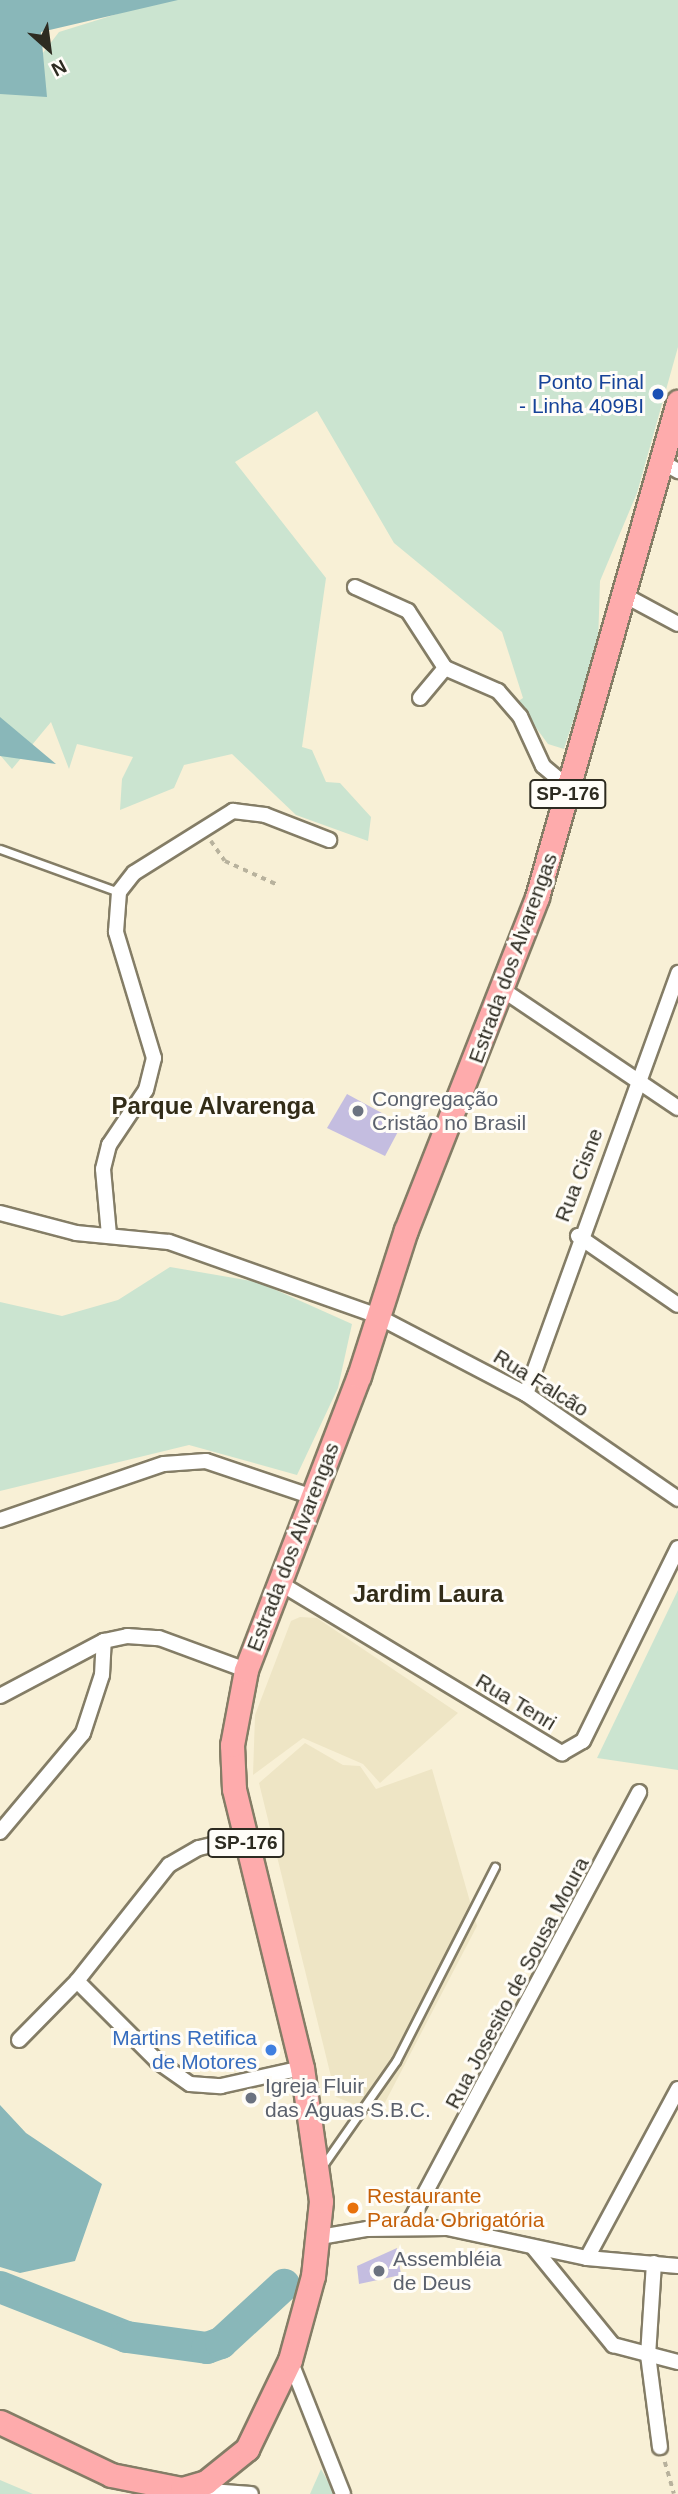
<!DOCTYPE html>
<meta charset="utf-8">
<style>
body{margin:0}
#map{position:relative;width:678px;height:2494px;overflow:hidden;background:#f8f0d6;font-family:Arial,sans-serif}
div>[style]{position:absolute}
.built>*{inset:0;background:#eee5c5}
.green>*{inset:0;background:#cbe4d0}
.water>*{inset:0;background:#89b7b9}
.river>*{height:32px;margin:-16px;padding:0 16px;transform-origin:16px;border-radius:16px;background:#89b7b9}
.building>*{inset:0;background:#c4bde0}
.path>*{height:3.5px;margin-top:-1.75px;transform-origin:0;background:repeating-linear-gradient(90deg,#b8b29d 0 5px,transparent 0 10px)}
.roads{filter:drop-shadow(2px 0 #847d66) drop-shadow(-2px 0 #847d66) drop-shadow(0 2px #847d66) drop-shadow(0 -2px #847d66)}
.lane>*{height:7px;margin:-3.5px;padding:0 3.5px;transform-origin:3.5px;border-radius:3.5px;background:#fff}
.street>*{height:14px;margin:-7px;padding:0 7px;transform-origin:7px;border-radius:7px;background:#fff}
.primary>*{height:23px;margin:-11.5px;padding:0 11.5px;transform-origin:11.5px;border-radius:11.5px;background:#feabac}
.dots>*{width:19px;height:19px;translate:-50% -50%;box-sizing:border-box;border:4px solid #fffdf8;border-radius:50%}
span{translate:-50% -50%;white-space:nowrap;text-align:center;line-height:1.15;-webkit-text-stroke:6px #fffdf8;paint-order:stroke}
.shield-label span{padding:2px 5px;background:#fffdf8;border:2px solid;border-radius:5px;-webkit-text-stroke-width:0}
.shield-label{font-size:19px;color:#2d2b21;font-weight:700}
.transit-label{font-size:21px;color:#164399}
.right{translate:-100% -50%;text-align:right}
.street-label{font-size:21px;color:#2d2b21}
.worship-label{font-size:21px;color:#5b616d}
.left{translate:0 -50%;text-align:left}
.shop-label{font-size:21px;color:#366cbe}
.food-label{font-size:21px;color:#c56008}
.quarter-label{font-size:24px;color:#322c18;font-weight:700}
.north{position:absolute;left:14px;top:14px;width:70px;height:70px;-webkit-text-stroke:5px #fffdf8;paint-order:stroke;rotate:152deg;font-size:19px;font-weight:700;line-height:28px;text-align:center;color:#2d2b21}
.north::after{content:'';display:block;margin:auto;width:24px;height:32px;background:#2d2b21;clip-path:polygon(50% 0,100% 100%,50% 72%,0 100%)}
</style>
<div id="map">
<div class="built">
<i style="clip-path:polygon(300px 1617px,317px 1618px,458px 1713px,380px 1783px,363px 1764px,303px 1738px,253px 1775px,255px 1715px,291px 1621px)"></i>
<i style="clip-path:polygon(305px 1743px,343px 1765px,360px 1766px,376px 1789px,432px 1769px,477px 1926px,379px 2114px,336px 2097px,259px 1783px)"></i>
</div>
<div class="green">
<i style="clip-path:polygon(162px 0,678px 0,678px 347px,637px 493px,600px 581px,598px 644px,564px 749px,548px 744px,517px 702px,523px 698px,502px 632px,394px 543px,317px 411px,235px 462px,326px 578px,302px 747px,312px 750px,326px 782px,340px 783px,371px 817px,368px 841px,296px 815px,232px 754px,184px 765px,174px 788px,120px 810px,122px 779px,133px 757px,77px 744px,69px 769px,51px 722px,12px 769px,0 755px,0 85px,29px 71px,59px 32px)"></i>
<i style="clip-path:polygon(170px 1267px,258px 1282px,352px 1324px,338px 1388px,297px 1475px,189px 1445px,0 1491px,0 1302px,62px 1316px,118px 1300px)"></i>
<i style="clip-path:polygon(678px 1590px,678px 1770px,597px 1758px)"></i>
<i style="clip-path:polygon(321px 2469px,335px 2494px,310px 2494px)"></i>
<i style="clip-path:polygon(0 2480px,33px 2494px,0 2494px)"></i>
</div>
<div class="water">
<i style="clip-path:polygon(0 0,178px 0,41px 32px,47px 97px,0 94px)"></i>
<i style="clip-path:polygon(0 717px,56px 764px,0 756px)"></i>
<i style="clip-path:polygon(0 2105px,26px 2133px,102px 2184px,75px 2261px,20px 2273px,0 2267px)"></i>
</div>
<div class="river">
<i style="left:0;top:2287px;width:136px;rotate:21.5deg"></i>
<i style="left:127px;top:2337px;width:81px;rotate:7.8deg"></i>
<i style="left:207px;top:2348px;width:15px;rotate:-20deg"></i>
<i style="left:221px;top:2343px;width:86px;rotate:-42.6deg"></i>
</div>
<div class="building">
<i style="clip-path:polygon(347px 1094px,402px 1124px,385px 1156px,327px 1128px)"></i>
<i style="clip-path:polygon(397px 2248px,401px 2275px,359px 2284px,357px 2266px)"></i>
</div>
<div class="path">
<i style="left:211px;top:841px;width:24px;rotate:55deg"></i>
<i style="left:225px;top:861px;width:58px;rotate:24.4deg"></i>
<i style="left:665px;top:2462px;width:33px;rotate:74deg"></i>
</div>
<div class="roads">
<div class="lane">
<i style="left:0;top:849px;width:127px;rotate:19.9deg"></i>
<i style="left:321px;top:2168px;width:131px;rotate:-55deg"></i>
<i style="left:396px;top:2061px;width:218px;rotate:-63deg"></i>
</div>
<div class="street">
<i style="left:660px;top:461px;width:21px;rotate:29deg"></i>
<i style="left:355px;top:587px;width:58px;rotate:24.4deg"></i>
<i style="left:408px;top:611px;width:68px;rotate:57deg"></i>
<i style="left:624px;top:595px;width:61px;rotate:28.2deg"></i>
<i style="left:420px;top:698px;width:39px;rotate:-50deg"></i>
<i style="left:445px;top:668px;width:58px;rotate:23.5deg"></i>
<i style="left:498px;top:691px;width:33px;rotate:49deg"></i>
<i style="left:520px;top:716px;width:55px;rotate:65.3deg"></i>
<i style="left:543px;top:766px;width:35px;rotate:40deg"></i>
<i style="left:503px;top:990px;width:211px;rotate:34deg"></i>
<i style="left:0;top:1213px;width:79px;rotate:14.7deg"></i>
<i style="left:76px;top:1233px;width:93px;rotate:5.5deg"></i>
<i style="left:169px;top:1242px;width:219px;rotate:19.5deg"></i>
<i style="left:375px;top:1315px;width:170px;rotate:27.6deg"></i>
<i style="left:526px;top:1394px;width:185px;rotate:34.6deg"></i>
<i style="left:109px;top:1235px;width:66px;rotate:-95.2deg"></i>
<i style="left:103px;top:1169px;width:25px;rotate:-76deg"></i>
<i style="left:109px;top:1145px;width:66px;rotate:-56.1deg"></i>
<i style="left:146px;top:1090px;width:33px;rotate:-76deg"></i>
<i style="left:154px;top:1058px;width:132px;rotate:-106.8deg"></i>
<i style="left:116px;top:932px;width:40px;rotate:-85.7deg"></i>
<i style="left:119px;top:892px;width:24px;rotate:-52deg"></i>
<i style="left:134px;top:873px;width:117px;rotate:-32.1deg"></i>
<i style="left:233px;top:811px;width:32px;rotate:7deg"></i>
<i style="left:265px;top:815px;width:69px;rotate:21.3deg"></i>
<i style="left:578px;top:1236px;width:121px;rotate:34.6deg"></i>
<i style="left:526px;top:1394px;width:448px;rotate:-70.1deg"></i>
<i style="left:0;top:1520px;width:173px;rotate:-18.9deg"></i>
<i style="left:164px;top:1464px;width:42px;rotate:-4.1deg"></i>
<i style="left:206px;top:1461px;width:110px;rotate:18.6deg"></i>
<i style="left:278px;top:1582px;width:332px;rotate:31.1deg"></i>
<i style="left:562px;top:1753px;width:24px;rotate:-30deg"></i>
<i style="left:583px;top:1741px;width:215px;rotate:-63.8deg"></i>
<i style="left:0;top:1696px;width:118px;rotate:-27.9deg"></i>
<i style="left:104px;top:1641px;width:24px;rotate:-12deg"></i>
<i style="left:127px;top:1636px;width:32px;rotate:4deg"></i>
<i style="left:159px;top:1638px;width:93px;rotate:20.2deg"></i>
<i style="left:0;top:1832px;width:129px;rotate:-50deg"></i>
<i style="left:83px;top:1733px;width:61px;rotate:-71.9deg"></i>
<i style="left:102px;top:1675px;width:34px;rotate:-87deg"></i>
<i style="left:77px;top:1981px;width:113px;rotate:45deg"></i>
<i style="left:157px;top:2061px;width:40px;rotate:34.9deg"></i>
<i style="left:190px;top:2084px;width:31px;rotate:4deg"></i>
<i style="left:221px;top:2086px;width:83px;rotate:-12.5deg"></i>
<i style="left:19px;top:2040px;width:83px;rotate:-45.5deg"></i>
<i style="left:77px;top:1981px;width:148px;rotate:-51.6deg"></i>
<i style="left:169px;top:1865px;width:34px;rotate:-30deg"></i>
<i style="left:199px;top:1848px;width:47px;rotate:-13.4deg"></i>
<i style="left:407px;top:2227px;width:493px;rotate:-61.9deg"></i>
<i style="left:320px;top:2237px;width:48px;rotate:-9.7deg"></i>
<i style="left:367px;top:2229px;width:80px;rotate:-0.7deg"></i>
<i style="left:447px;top:2228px;width:143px;rotate:12.1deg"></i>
<i style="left:587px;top:2258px;width:91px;rotate:5deg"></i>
<i style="left:533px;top:2247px;width:127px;rotate:50.8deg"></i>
<i style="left:613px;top:2345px;width:67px;rotate:14.7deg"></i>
<i style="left:587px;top:2258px;width:192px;rotate:-61.7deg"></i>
<i style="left:654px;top:2263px;width:92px;rotate:93.7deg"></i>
<i style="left:648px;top:2355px;width:93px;rotate:82.6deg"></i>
<i style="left:290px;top:2360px;width:144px;rotate:68.4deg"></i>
<i style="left:196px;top:2490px;width:55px;rotate:4.2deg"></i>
</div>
<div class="primary">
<i style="left:0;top:2422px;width:123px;rotate:25.5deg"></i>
<i style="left:111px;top:2475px;width:72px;rotate:11.2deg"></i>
<i style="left:182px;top:2489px;width:25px;rotate:-16deg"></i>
<i style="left:206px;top:2482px;width:53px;rotate:-38.8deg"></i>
<i style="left:247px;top:2449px;width:99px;rotate:-64.2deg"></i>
<i style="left:290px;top:2360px;width:87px;rotate:-74.7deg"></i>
<i style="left:313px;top:2276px;width:75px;rotate:-83.9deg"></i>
<i style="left:321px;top:2201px;width:134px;rotate:-98.1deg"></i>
<i style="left:302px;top:2068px;width:287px;rotate:-103.7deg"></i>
<i style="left:234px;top:1789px;width:44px;rotate:-92.6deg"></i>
<i style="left:232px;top:1745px;width:76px;rotate:-79.4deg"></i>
<i style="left:246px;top:1670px;width:315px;rotate:-69deg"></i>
<i style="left:359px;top:1376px;width:153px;rotate:-72.2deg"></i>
<i style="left:406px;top:1230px;width:358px;rotate:-68.5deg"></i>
<i style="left:537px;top:897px;width:515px;rotate:-74.1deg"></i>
</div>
</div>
<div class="dots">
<i style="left:658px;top:394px;background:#1a4fb4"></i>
<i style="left:358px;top:1111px;background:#6b7280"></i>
<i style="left:271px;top:2050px;background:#3f7fe0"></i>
<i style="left:251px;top:2098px;background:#6b7280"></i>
<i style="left:353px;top:2208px;background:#e8710a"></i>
<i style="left:379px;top:2271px;background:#6b7280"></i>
</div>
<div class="shield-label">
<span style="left:568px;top:794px">SP-176</span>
<span style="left:246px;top:1843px">SP-176</span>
</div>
<div class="transit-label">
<span class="right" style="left:644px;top:394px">Ponto Final<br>- Linha 409BI</span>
</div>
<div class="street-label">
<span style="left:513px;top:958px;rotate:-70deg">Estrada dos Alvarengas</span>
<span style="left:579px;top:1175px;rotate:-69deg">Rua Cisne</span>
<span style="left:541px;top:1383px;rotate:32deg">Rua Falcão</span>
<span style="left:293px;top:1547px;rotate:-69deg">Estrada dos Alvarengas</span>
<span style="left:516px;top:1702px;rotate:31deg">Rua Tenri</span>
<span style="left:517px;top:1983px;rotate:-62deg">Rua Josesito de Sousa Moura</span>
</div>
<div class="worship-label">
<span class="left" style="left:372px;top:1111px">Congregação<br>Cristão no Brasil</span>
<span class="left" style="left:265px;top:2098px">Igreja Fluir<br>das Águas S.B.C.</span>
<span class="left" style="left:393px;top:2271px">Assembléia<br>de Deus</span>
</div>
<div class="shop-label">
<span class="right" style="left:257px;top:2050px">Martins Retifica<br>de Motores</span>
</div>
<div class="food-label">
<span class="left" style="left:367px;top:2208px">Restaurante<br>Parada Obrigatória</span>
</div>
<div class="quarter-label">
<span style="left:213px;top:1106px">Parque Alvarenga</span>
<span style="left:428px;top:1594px">Jardim Laura</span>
</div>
<div class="north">N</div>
</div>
